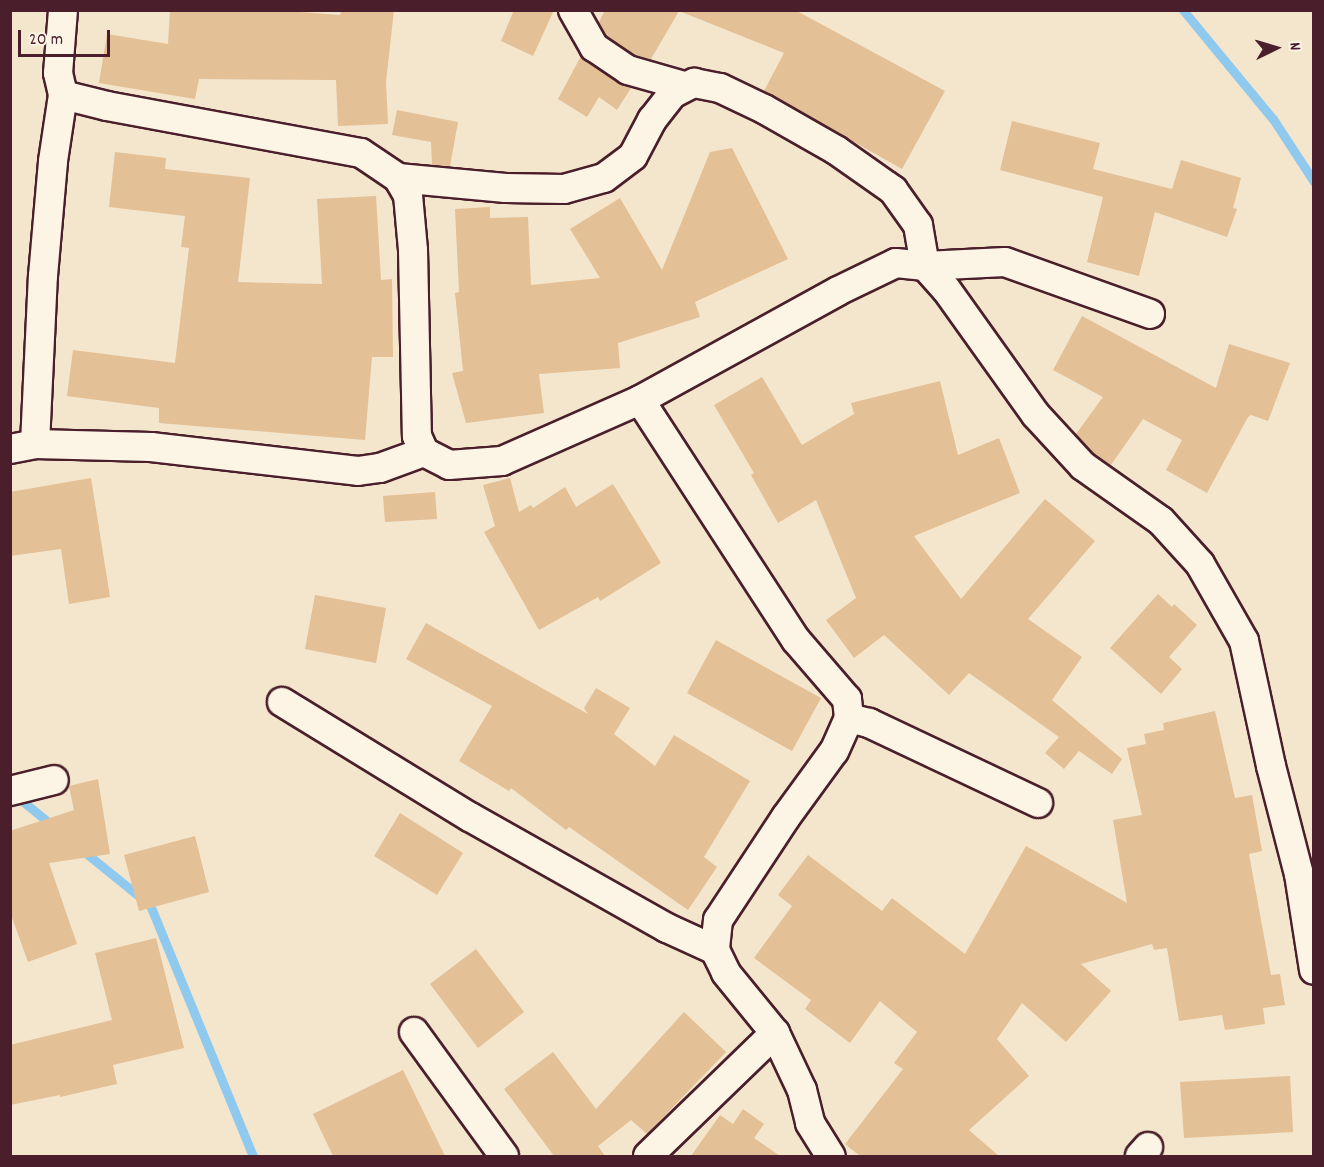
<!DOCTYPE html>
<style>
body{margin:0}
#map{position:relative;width:1324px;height:1167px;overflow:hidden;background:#f4e5cd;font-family:Dekko,sans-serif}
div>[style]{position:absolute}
.stream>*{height:9px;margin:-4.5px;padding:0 4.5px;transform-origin:4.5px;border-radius:4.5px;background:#8fcaee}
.building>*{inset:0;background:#e3c095}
.roads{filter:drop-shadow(2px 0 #4a1f2b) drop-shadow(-2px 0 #4a1f2b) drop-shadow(0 2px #4a1f2b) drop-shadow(0 -2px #4a1f2b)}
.street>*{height:28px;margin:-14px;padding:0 14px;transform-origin:14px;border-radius:14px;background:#fcf5e5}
span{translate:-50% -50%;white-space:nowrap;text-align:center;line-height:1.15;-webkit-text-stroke:5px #fcf5e5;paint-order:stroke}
.frame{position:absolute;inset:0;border:12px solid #4a1f2b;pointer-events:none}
.north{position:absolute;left:1246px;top:18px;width:60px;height:60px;-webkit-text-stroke:4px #fcf5e5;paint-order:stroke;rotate:85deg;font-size:16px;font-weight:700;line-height:24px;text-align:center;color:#4a1f2b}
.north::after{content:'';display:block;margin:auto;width:21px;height:27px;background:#4a1f2b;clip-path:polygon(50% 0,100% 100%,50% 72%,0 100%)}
.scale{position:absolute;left:18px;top:30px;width:92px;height:27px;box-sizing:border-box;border:3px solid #4a1f2b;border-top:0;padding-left:8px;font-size:18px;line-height:21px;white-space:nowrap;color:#4a1f2b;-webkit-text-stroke:4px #fcf5e5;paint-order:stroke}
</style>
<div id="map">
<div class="stream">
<i style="left:1183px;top:10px;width:141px;rotate:50.5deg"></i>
<i style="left:1273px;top:119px;width:75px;rotate:56.9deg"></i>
<i style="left:15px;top:795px;width:49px;rotate:39.2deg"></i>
<i style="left:82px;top:850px;width:87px;rotate:39deg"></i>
<i style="left:150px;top:905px;width:271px;rotate:67.7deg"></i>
</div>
<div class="building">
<i style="clip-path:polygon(170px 10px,274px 10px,340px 15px,341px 10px,394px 10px,386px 82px,388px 124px,338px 126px,336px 80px,199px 79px,195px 99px,99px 83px,107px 34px,168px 44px)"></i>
<i style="clip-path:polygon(514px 10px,554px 10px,533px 56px,501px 41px)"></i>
<i style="clip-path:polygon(605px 10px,795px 10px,945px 91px,902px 169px,764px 91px,784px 53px,679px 11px,651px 59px,635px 55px,606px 35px,599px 22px)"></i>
<i style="clip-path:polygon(581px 56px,619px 84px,631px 88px,617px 110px,599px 97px,587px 117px,558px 99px)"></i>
<i style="clip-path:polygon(397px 110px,458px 122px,450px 166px,432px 165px,431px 142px,392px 135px)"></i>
<i style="clip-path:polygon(1012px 121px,1100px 143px,1093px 169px,1172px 189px,1181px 160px,1241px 178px,1233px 208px,1237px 209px,1227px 237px,1155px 212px,1139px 276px,1087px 262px,1103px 197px,1000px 170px)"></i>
<i style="clip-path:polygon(732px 148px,788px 259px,695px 302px,700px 317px,618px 343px,620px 368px,539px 374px,544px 413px,466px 423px,452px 373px,463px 371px,455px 293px,459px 292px,455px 209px,490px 207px,490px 218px,528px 217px,531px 285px,600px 278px,570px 229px,620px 198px,662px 270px,710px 152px)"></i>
<i style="clip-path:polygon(115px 152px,166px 158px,165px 169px,250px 178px,238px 282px,322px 284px,317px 199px,376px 196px,381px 280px,392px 279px,393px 357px,372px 357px,365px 440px,159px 423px,159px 408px,67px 396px,73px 350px,175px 363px,189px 248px,181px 247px,185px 216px,109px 207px)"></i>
<i style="clip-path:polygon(1082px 316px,1216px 388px,1229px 344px,1290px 363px,1268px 421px,1251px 415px,1248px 417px,1207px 493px,1166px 470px,1182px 440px,1143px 419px,1111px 465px,1094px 454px,1076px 434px,1103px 397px,1053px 370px)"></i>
<i style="clip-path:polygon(762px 377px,802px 445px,854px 414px,851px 403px,940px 381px,958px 455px,999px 438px,1020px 493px,914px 536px,961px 599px,1045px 499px,1095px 541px,1028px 619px,1082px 657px,1052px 700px,1122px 759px,1112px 774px,1079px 751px,1064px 769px,1045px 753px,1059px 737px,969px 673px,949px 695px,884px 635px,854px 658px,826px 620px,856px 598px,816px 500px,778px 523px,751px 475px,754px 473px,714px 405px)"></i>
<i style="clip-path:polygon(91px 478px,110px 597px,69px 604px,61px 549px,10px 556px,10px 492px)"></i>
<i style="clip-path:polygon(510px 478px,519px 512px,531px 505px,533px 508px,565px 487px,576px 507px,613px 484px,661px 563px,600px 601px,598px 597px,539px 630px,484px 532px,495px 526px,483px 485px)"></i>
<i style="clip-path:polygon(435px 492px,437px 519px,385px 522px,383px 496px)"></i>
<i style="clip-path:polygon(1158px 594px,1172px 607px,1174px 604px,1197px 625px,1169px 657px,1182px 669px,1161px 694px,1110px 648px)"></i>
<i style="clip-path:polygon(315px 595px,386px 608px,376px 663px,305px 649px)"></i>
<i style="clip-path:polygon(426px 623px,588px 714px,584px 708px,596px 688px,630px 708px,614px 734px,655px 766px,674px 735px,750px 781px,704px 857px,717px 867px,688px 910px,569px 827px,566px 830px,511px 788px,509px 791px,459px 761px,492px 706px,406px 659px)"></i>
<i style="clip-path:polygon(716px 640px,821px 698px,792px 751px,687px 693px)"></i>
<i style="clip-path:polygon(1215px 711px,1235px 798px,1252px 795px,1262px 851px,1249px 854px,1271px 975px,1280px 974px,1285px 1005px,1263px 1008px,1265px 1024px,1225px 1030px,1222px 1015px,1179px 1021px,1167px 948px,1154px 950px,1152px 944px,1081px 964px,1111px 991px,1066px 1042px,1022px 1003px,997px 1039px,1029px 1076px,969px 1130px,999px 1156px,860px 1156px,845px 1144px,903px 1069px,894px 1063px,917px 1032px,880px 1001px,850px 1043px,805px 1009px,811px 1000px,754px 958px,792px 906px,778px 895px,808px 855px,882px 911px,892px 898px,965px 954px,1026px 846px,1127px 903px,1113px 820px,1142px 815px,1127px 748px,1146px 744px,1144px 734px,1164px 730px,1163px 723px)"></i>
<i style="clip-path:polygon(98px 779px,110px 854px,49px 863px,77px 944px,28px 962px,10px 912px,10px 831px,74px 810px,69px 786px)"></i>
<i style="clip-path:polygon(400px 813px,463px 853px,437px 895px,374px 856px)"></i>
<i style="clip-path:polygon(195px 836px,209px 892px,139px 911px,124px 855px)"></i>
<i style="clip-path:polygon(156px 938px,184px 1048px,113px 1065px,117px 1084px,60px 1097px,60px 1095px,10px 1105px,10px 1045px,112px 1020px,95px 953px)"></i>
<i style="clip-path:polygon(476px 949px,524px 1012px,478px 1048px,430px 984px)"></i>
<i style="clip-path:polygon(684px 1012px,726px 1052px,647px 1134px,631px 1120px,598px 1146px,605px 1156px,554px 1156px,504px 1089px,553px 1052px,596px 1109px)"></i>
<i style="clip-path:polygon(403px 1070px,445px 1156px,333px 1156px,313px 1114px)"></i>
<i style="clip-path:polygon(1290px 1076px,1293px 1132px,1184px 1138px,1180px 1082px)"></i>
<i style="clip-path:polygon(743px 1109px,764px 1124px,754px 1138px,780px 1156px,691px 1156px,720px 1115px,733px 1124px)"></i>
</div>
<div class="roads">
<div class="street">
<i style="left:63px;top:10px;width:63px;rotate:94.5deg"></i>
<i style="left:58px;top:73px;width:23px;rotate:77deg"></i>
<i style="left:63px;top:95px;width:45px;rotate:14deg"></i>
<i style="left:107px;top:106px;width:258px;rotate:10.5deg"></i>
<i style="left:361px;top:153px;width:45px;rotate:34deg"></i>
<i style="left:398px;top:178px;width:20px;rotate:60deg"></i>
<i style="left:408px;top:195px;width:55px;rotate:84.8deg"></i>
<i style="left:413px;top:250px;width:186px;rotate:88.8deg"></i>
<i style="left:417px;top:436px;width:17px;rotate:66deg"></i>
<i style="left:424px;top:452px;width:28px;rotate:27deg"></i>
<i style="left:449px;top:465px;width:53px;rotate:-4.3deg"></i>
<i style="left:502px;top:461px;width:151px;rotate:-23.8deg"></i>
<i style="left:640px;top:400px;width:226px;rotate:-28.8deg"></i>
<i style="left:838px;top:291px;width:64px;rotate:-25.8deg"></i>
<i style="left:896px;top:263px;width:29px;rotate:6deg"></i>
<i style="left:925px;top:266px;width:80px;rotate:-2.9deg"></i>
<i style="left:1005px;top:262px;width:154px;rotate:19.7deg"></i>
<i style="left:573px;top:10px;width:43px;rotate:60.4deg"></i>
<i style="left:594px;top:47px;width:41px;rotate:34.1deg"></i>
<i style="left:628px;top:70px;width:58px;rotate:15.9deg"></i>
<i style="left:398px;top:178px;width:108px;rotate:5.3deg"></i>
<i style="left:506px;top:188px;width:58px;rotate:1deg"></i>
<i style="left:564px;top:189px;width:41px;rotate:-15.4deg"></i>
<i style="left:604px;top:178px;width:36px;rotate:-37deg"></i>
<i style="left:633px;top:156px;width:41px;rotate:-62.2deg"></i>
<i style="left:652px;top:120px;width:33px;rotate:-52deg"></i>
<i style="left:672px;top:94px;width:25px;rotate:-27deg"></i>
<i style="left:694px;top:83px;width:26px;rotate:11deg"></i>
<i style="left:720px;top:88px;width:49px;rotate:25.5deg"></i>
<i style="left:764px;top:109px;width:83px;rotate:29.7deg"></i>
<i style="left:836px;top:150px;width:70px;rotate:35.1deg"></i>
<i style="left:893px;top:190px;width:43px;rotate:54.5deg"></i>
<i style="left:918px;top:225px;width:42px;rotate:80.3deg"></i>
<i style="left:925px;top:266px;width:31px;rotate:48deg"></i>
<i style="left:946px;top:289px;width:155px;rotate:54.5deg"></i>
<i style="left:1036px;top:415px;width:69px;rotate:47.3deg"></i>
<i style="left:1083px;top:466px;width:95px;rotate:35.2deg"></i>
<i style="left:1161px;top:521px;width:58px;rotate:47.8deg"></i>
<i style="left:1200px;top:564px;width:89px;rotate:60.3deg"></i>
<i style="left:1244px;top:641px;width:128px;rotate:77.8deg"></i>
<i style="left:1271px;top:766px;width:112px;rotate:75.5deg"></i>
<i style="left:1299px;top:874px;width:97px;rotate:81.1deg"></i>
<i style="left:640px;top:400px;width:286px;rotate:57deg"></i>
<i style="left:796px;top:640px;width:78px;rotate:49.2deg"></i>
<i style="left:847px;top:699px;width:19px;rotate:84deg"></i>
<i style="left:849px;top:718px;width:36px;rotate:114deg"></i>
<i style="left:834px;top:751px;width:82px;rotate:126deg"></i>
<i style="left:786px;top:817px;width:123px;rotate:123.4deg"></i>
<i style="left:718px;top:920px;width:30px;rotate:96deg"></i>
<i style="left:715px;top:950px;width:25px;rotate:64deg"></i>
<i style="left:726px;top:973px;width:77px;rotate:50.8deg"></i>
<i style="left:775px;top:1033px;width:63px;rotate:64.7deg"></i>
<i style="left:802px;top:1090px;width:34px;rotate:76deg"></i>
<i style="left:810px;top:1123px;width:39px;rotate:58deg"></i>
<i style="left:35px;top:444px;width:168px;rotate:-87.3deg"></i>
<i style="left:43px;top:276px;width:115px;rotate:-85deg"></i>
<i style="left:53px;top:161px;width:67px;rotate:-81.4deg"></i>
<i style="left:10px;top:449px;width:25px;rotate:-11deg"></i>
<i style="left:35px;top:444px;width:116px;rotate:1.5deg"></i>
<i style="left:151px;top:447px;width:208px;rotate:6.6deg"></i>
<i style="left:358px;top:471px;width:22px;rotate:-8deg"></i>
<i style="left:380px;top:468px;width:47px;rotate:-20deg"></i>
<i style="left:282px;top:702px;width:220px;rotate:31.5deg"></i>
<i style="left:470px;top:817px;width:226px;rotate:29.4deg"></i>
<i style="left:667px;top:928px;width:53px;rotate:24.6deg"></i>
<i style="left:849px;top:718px;width:21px;rotate:14deg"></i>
<i style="left:869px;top:723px;width:187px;rotate:25.3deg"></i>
<i style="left:10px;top:791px;width:45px;rotate:-14deg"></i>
<i style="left:414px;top:1032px;width:153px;rotate:54deg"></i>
<i style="left:648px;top:1156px;width:177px;rotate:-44.1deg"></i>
<i style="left:1140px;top:1156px;width:12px;rotate:-48deg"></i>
</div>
</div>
<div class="frame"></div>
<div class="north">N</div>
<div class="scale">20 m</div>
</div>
